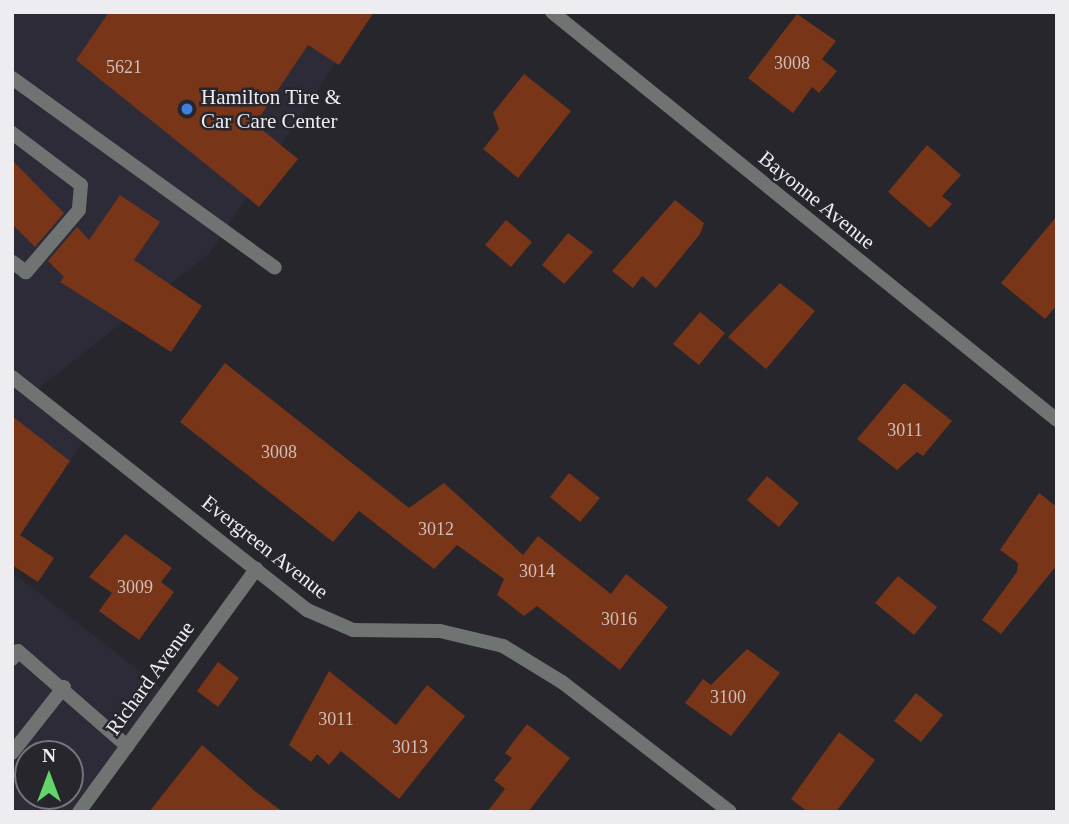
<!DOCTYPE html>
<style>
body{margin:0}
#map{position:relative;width:1069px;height:824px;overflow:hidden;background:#27262d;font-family:Georgia,serif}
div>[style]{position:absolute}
.built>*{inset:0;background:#2e2b38}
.building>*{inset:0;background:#783517}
.service>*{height:14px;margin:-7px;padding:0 7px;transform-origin:7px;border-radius:7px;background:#6f7372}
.minor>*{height:14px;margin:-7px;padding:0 7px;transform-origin:7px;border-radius:7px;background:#6f7372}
.dots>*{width:19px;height:19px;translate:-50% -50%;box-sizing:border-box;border:4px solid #27262d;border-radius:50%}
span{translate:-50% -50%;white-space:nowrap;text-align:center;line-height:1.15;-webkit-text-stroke:5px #27262d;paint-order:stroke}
.number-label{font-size:18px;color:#d0beba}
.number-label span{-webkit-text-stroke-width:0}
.poi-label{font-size:21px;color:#edecf1}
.left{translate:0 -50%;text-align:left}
.street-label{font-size:21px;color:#edecf1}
.frame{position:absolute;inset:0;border:14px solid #edecf1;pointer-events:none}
.north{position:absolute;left:14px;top:740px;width:70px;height:70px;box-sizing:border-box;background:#27262d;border:2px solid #76757b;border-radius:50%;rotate:0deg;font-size:19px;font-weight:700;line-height:28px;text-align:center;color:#edecf1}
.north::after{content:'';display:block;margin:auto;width:24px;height:32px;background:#61d56a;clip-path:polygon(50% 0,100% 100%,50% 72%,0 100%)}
</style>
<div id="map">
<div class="built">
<i style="clip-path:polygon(12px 12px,369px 12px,210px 253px,34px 392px,88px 434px,12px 547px)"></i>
<i style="clip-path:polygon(evenodd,12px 572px,165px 691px,75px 812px,12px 812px,12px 572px,28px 754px,70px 754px,70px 796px,28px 796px,28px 754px)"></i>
</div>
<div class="building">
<i style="clip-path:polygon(109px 12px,374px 12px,339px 65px,308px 45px,255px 124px,298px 159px,259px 207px,76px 60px)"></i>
<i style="clip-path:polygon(797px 14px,836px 41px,822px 59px,837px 71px,819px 93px,812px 87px,793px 113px,748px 78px)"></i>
<i style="clip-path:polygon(524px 74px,571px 111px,518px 178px,483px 149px,499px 129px,493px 113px)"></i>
<i style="clip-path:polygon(927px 145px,961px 175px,942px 196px,952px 204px,930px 228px,888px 192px)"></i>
<i style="clip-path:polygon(12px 160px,64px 213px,35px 247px,12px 224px)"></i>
<i style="clip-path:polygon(120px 195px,160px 222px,134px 260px,202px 306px,171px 352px,60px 282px,64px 277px,48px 261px,77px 227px,89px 240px)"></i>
<i style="clip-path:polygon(675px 200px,704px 223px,700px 234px,656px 288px,642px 276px,633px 288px,612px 271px)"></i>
<i style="clip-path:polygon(1057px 216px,1057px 305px,1045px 319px,1001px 283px)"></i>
<i style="clip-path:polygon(506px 220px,532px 242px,511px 267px,485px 245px)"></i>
<i style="clip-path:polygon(568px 233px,593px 252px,564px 284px,542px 265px)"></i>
<i style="clip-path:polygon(780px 283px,815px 311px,766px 369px,728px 337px)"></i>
<i style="clip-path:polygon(700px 312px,725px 333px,699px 365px,673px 344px)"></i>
<i style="clip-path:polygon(225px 363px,409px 508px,444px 483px,523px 555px,538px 536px,611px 594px,626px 574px,668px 607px,620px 670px,537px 606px,524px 616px,497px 595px,504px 579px,457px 545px,434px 569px,359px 511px,333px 542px,180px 422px)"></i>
<i style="clip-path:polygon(904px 383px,952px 421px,923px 456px,917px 452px,897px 470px,857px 439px)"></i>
<i style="clip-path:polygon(12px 416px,70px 461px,20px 535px,54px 558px,38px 582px,12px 565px)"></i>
<i style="clip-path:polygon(569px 473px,600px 498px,580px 522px,550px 497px)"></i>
<i style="clip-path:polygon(767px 476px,799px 503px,779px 527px,747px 500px)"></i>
<i style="clip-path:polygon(1039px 493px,1057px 507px,1057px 565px,1001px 634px,982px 620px,1017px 572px,1018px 563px,1000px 550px)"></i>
<i style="clip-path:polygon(125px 534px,172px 568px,161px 582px,174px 592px,139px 640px,99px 611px,112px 593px,89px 577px)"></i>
<i style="clip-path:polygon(898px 576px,937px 607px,914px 635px,875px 603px)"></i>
<i style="clip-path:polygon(747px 649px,780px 673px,731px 736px,685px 703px,703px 679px,711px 685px)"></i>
<i style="clip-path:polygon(218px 662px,239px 678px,218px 707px,197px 691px)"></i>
<i style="clip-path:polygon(329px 671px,396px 725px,427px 685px,465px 716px,399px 799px,341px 751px,329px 765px,317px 754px,311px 762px,289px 745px)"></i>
<i style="clip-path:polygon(916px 693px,943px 715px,921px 742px,894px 721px)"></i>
<i style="clip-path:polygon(527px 724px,570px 758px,528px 812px,487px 812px,505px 789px,494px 780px,512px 758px,505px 753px)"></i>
<i style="clip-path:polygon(839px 732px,875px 760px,836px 812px,808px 812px,791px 799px)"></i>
<i style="clip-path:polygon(202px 745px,256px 792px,283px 812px,149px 812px)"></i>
</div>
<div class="service">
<i style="left:12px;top:78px;width:324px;rotate:35.8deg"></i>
<i style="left:12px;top:133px;width:86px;rotate:37deg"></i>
<i style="left:81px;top:185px;width:25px;rotate:95deg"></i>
<i style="left:79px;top:210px;width:82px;rotate:130.5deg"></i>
<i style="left:26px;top:272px;width:17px;rotate:-144deg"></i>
<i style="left:12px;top:659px;width:10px;rotate:-53deg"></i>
<i style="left:18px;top:651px;width:145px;rotate:41.1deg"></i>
<i style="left:12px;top:753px;width:84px;rotate:-51.8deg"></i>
</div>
<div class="minor">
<i style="left:552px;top:12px;width:649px;rotate:38.94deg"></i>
<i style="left:12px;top:377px;width:376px;rotate:38.3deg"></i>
<i style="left:307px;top:610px;width:50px;rotate:23.5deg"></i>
<i style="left:353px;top:630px;width:87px;rotate:0.7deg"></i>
<i style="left:440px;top:631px;width:65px;rotate:13.4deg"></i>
<i style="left:503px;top:646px;width:69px;rotate:31.4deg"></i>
<i style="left:562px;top:682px;width:212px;rotate:37.7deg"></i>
<i style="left:79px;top:812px;width:301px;rotate:-53.9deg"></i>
</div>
<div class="dots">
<i style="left:187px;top:109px;background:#3f7fe0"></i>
</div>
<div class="number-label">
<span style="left:792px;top:63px">3008</span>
<span style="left:124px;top:67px">5621</span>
<span style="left:905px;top:430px">3011</span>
<span style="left:279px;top:452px">3008</span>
<span style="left:436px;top:529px">3012</span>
<span style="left:537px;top:571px">3014</span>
<span style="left:135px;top:587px">3009</span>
<span style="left:619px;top:619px">3016</span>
<span style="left:728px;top:697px">3100</span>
<span style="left:336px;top:719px">3011</span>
<span style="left:410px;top:747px">3013</span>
</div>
<div class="poi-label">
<span class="left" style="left:201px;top:109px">Hamilton Tire &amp;<br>Car Care Center</span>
</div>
<div class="street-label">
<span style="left:817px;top:200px;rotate:39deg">Bayonne Avenue</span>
<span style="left:265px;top:547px;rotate:38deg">Evergreen Avenue</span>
<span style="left:150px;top:678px;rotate:-54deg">Richard Avenue</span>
</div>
<div class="frame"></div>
<div class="north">N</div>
</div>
